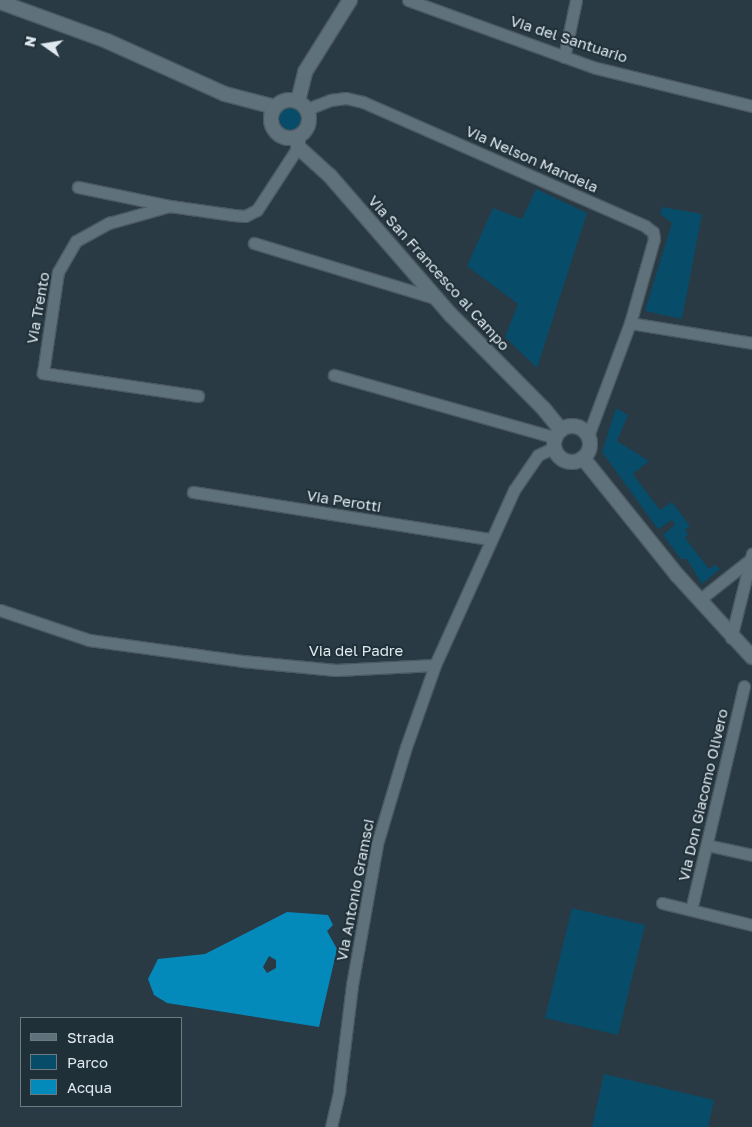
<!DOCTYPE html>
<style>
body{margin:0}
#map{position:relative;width:752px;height:1127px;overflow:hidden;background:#2a3a44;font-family:"Golos Text",sans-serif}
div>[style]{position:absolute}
.green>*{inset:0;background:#074c68}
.round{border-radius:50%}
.water>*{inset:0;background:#0489bb}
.roads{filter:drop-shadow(1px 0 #4b5961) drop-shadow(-1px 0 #4b5961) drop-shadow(0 1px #4b5961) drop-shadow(0 -1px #4b5961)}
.minor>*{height:11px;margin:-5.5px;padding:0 5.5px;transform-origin:5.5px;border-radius:5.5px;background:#5f717b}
.tertiary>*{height:14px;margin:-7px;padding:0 7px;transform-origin:7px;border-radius:7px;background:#5f717b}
.tertiary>.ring{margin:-7px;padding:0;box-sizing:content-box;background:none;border:14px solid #5f717b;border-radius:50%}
span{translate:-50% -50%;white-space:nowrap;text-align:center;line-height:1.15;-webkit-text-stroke:4px #203039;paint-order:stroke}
.street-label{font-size:15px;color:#dfe9ef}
.legend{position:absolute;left:20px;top:1017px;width:162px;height:90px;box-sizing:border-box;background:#203039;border:1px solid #6c7a82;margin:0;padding:6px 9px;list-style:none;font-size:15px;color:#dfe9ef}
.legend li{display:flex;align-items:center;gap:10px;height:25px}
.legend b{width:25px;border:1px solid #6c7a82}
.north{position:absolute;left:20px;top:20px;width:50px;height:50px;-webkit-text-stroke:4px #203039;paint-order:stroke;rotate:283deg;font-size:14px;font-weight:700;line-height:20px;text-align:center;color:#dfe9ef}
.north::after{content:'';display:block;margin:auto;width:18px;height:22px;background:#dfe9ef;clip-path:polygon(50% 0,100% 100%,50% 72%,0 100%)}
</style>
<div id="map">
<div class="green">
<i class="round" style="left:278px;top:106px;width:26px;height:26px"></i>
<i style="clip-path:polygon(536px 189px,587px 213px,537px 368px,505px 337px,518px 304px,467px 266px,493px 208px,522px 219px)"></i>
<i style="clip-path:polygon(662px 207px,702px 214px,682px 319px,645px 311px,672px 223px,660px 214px)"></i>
<i style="clip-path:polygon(616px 408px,628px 415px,617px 441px,649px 461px,633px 474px,660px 510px,672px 502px,690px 526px,685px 530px,688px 535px,685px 538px,709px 569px,715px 565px,720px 569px,702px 584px,687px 559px,681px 559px,663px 535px,675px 525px,672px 520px,658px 529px,602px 452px)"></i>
<i style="clip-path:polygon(572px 908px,645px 925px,618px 1035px,545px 1018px)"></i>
<i style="clip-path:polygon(604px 1074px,714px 1100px,708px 1127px,592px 1127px)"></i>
</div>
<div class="water">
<i style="clip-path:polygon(evenodd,287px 912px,328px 915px,333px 925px,327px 931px,337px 949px,319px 1027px,167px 1003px,154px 995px,148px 979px,158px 959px,205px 954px,287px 912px,269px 956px,276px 960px,276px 968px,267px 973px,263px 967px,269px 956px)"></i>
</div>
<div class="roads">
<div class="minor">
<i style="left:408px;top:0;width:200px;rotate:19.9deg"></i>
<i style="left:596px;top:68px;width:161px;rotate:13.7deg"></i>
<i style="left:564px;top:57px;width:58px;rotate:-78.1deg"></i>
<i style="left:307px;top:109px;width:25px;rotate:-21deg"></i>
<i style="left:330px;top:100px;width:16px;rotate:-7deg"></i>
<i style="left:346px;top:98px;width:17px;rotate:13deg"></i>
<i style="left:363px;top:102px;width:308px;rotate:23.7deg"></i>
<i style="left:645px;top:226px;width:10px;rotate:37deg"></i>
<i style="left:653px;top:232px;width:7px;rotate:82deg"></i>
<i style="left:654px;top:239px;width:87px;rotate:105.9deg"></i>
<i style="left:78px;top:187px;width:94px;rotate:11.7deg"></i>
<i style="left:254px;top:243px;width:192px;rotate:16.9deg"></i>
<i style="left:334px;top:375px;width:231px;rotate:15.8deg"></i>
<i style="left:198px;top:396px;width:157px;rotate:-171.6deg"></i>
<i style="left:43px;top:373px;width:102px;rotate:-81.6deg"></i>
<i style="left:58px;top:272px;width:36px;rotate:-60deg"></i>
<i style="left:76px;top:241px;width:38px;rotate:-29deg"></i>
<i style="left:109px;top:223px;width:63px;rotate:-15.6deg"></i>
<i style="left:170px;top:206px;width:64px;rotate:8.1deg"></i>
<i style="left:233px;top:215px;width:12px;rotate:5deg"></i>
<i style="left:245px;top:216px;width:13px;rotate:-27deg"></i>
<i style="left:257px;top:210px;width:75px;rotate:-56.9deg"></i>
<i style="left:588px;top:436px;width:121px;rotate:-69.6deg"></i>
<i style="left:630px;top:323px;width:124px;rotate:9.3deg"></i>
<i style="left:193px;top:492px;width:301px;rotate:9deg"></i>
<i style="left:699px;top:600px;width:66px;rotate:-38.3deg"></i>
<i style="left:0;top:610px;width:94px;rotate:18.6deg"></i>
<i style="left:89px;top:640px;width:154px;rotate:7.8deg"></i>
<i style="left:242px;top:661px;width:94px;rotate:5.5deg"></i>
<i style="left:336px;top:670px;width:99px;rotate:-2.9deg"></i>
<i style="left:731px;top:638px;width:87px;rotate:-76deg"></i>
<i style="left:707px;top:845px;width:46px;rotate:12.5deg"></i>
<i style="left:662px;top:903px;width:93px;rotate:13.7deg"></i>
<i style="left:691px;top:910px;width:230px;rotate:-76.7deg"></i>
<i style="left:331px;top:1127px;width:37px;rotate:-77deg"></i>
<i style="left:339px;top:1091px;width:107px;rotate:-83deg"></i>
<i style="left:352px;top:985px;width:143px;rotate:-79.9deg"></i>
<i style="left:377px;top:844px;width:101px;rotate:-73.4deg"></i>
<i style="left:406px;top:747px;width:87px;rotate:-70.5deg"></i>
<i style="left:435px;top:665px;width:192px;rotate:-65.7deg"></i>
<i style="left:514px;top:490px;width:42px;rotate:-55.6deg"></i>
<i style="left:538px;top:455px;width:19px;rotate:-25deg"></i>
</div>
<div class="tertiary">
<i style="left:0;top:2px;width:114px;rotate:20deg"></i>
<i style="left:107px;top:41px;width:129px;rotate:24.2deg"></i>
<i style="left:225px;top:94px;width:52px;rotate:14.6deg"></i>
<i class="ring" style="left:271px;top:100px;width:24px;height:24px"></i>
<i style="left:298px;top:101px;width:30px;rotate:-76deg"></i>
<i style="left:305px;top:72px;width:85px;rotate:-58deg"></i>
<i style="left:298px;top:137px;width:10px;rotate:90deg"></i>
<i style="left:298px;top:147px;width:43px;rotate:42.2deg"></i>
<i style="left:330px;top:176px;width:184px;rotate:49deg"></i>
<i style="left:451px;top:315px;width:132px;rotate:45.3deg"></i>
<i style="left:544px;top:409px;width:27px;rotate:51deg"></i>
<i class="ring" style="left:554px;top:426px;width:22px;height:22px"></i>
<i style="left:583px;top:458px;width:150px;rotate:51.2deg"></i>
<i style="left:677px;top:575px;width:111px;rotate:47.6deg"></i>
</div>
</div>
<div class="street-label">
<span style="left:569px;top:39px;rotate:18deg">Via del Santuario</span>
<span style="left:532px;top:159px;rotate:24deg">Via Nelson Mandela</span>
<span style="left:439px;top:273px;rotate:48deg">Via San Francesco al Campo</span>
<span style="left:38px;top:308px;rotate:-80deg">Via Trento</span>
<span style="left:344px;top:501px;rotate:9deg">Via Perotti</span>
<span style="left:356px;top:651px">Via del Padre</span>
<span style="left:703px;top:795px;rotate:-77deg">Via Don Giacomo Olivero</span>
<span style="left:355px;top:890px;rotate:-79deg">Via Antonio Gramsci</span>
</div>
<ul class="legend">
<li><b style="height:6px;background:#5f717b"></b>Strada</li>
<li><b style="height:14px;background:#074c68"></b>Parco</li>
<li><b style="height:14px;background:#0489bb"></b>Acqua</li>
</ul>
<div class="north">N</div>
</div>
